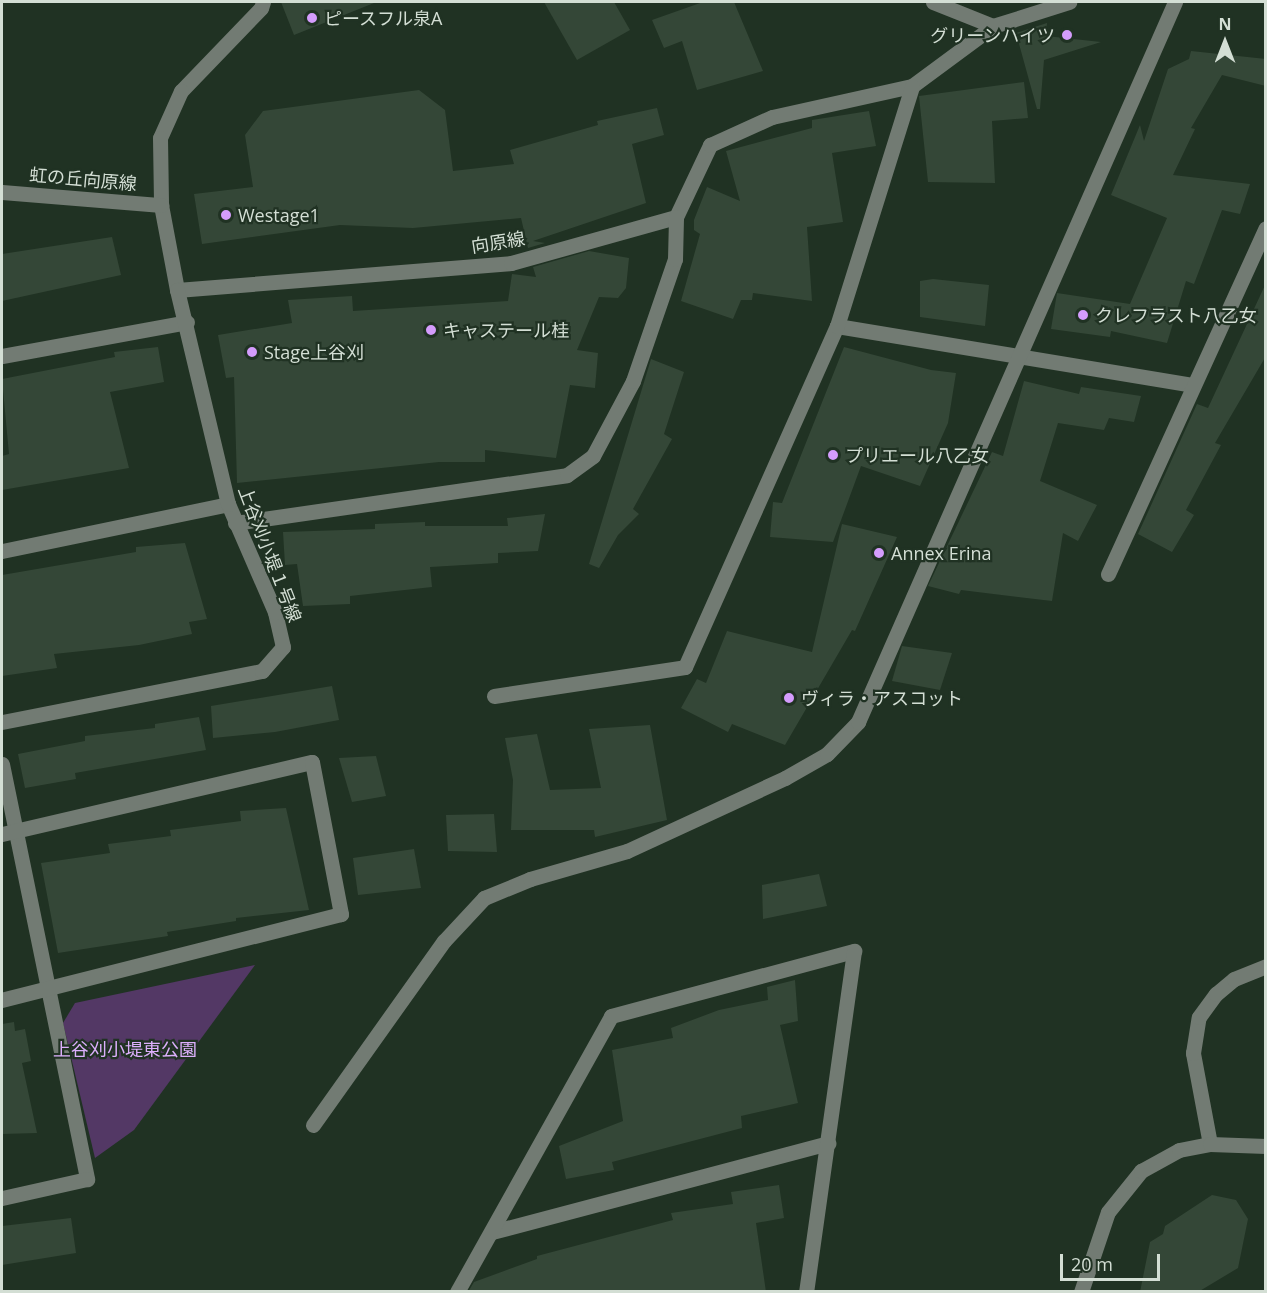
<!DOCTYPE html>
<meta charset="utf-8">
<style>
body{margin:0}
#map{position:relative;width:1267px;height:1293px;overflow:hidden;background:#203223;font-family:"Open Sans","Noto Sans JP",sans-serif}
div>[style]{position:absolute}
.green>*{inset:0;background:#533865}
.building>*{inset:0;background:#344737}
.minor>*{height:15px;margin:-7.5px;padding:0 7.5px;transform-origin:7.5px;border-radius:7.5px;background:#727b73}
.dots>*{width:16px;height:16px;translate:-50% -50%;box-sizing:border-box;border:3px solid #203223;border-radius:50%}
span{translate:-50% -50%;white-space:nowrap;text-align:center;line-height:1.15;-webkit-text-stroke:4.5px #203223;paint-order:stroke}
.poi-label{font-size:18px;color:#d3ded4}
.left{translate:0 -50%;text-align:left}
.right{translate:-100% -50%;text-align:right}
.street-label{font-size:18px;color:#d3ded4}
.park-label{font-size:18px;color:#dcaffc}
.frame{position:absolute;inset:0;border:3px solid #d3ded4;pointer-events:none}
.north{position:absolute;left:1195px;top:12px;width:60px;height:60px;-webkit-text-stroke:4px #203223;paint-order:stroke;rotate:0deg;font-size:16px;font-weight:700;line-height:24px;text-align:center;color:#d3ded4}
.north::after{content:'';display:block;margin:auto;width:21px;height:27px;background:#d3ded4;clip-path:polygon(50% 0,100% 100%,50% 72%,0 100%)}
.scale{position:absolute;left:1060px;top:1254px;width:100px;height:27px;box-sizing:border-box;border:3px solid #d3ded4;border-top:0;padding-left:8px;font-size:18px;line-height:21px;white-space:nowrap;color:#d3ded4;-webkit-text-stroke:4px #203223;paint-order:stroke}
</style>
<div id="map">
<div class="green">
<i style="clip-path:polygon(255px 965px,134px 1130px,95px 1158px,63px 1023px,75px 1003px)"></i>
</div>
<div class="building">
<i style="clip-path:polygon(281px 2px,374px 2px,374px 3px,294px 35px)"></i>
<i style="clip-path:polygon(544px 2px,614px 2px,630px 30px,577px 60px)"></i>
<i style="clip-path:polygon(703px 2px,734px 2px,763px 71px,697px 90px,682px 41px,664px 48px,652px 20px)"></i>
<i style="clip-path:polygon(1047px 23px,1046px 36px,1101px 42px,1044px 60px,1040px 109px,1037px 109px,1016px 33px)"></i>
<i style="clip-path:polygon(1191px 51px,1266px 59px,1266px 86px,1222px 75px,1191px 128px,1195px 129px,1173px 175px,1250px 184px,1240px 214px,1222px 210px,1194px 284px,1186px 281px,1167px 343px,1111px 331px,1110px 337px,1051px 329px,1057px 293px,1130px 304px,1167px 218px,1111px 195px,1140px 125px,1144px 141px,1168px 69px,1189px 59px)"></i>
<i style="clip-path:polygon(1024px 82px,1028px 118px,992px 121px,995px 183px,928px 182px,919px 96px)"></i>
<i style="clip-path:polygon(419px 90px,445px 110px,453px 171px,514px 164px,510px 150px,598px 125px,597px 121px,657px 108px,664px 135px,632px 144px,646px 203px,533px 241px,545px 243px,528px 248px,521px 218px,413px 228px,340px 225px,202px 244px,194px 194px,253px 187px,245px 135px,263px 111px)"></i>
<i style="clip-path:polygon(869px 111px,876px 146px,832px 153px,843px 222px,807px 227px,812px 301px,753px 293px,752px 300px,741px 300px,733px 319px,681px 301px,700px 234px,694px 230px,694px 220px,707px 187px,740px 201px,726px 151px,812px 128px,812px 120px)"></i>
<i style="clip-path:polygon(112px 237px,121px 275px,2px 301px,2px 254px)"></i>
<i style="clip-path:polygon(589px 251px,629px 258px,626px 288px,618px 298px,599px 297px,577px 350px,598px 353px,595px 388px,570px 385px,556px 458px,485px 450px,485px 462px,439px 462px,237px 483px,234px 377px,226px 378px,218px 335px,292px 323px,288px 300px,352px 296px,353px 311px,508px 301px,512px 274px,536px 277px,533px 267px)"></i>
<i style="clip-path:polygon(933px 279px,989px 285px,985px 326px,920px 317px,920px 281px)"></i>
<i style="clip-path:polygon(1266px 283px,1266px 356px,1215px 443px,1221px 445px,1186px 510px,1194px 515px,1172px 552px,1138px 534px,1197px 404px,1208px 408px)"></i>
<i style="clip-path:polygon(158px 347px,164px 382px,110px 392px,129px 468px,2px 490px,2px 456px,9px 454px,2px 379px,115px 357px,114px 352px)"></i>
<i style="clip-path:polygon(844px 347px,931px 370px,956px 373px,948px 423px,920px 486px,861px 466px,833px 542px,770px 537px,773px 502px,782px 503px)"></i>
<i style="clip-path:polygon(651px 359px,684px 372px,664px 434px,672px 439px,633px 509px,639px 514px,618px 535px,599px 568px,589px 564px)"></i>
<i style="clip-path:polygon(1024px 381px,1079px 394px,1081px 387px,1141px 396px,1134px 422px,1109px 418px,1104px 430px,1058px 423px,1040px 481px,1097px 505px,1078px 541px,1063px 533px,1052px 601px,961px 590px,959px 594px,928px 586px,992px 452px,1003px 456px)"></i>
<i style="clip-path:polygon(545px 514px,538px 551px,498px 553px,498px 563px,430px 567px,432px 587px,350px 596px,350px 604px,303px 606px,297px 564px,285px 565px,283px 532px,375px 529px,375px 524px,425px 522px,425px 526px,508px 526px,507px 518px)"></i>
<i style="clip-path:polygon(842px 524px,897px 537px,855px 631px,852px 630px,785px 745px,732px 724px,728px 732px,681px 708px,697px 679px,706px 683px,727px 631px,812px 652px)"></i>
<i style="clip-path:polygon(185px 543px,207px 619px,189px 622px,192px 634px,139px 645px,54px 654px,57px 668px,2px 676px,2px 575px,136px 552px,136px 547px)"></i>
<i style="clip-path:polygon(902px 646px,952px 653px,940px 690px,892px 681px)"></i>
<i style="clip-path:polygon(332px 686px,339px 720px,275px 732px,213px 738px,211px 706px)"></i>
<i style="clip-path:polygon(199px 717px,206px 750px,75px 773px,76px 779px,25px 788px,18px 754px,85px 741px,85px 736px,155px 728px,155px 724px)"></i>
<i style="clip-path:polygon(650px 725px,667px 820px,595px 837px,594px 830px,511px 830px,513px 780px,505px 738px,537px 734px,550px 790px,601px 788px,589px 729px)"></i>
<i style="clip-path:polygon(376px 756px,386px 796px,352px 802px,339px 758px)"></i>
<i style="clip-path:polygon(286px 808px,309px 910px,236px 918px,236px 921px,167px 932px,168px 936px,58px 953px,41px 863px,110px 853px,108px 844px,171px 836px,170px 830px,241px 821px,240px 811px)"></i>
<i style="clip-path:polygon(494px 814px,497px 852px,448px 851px,446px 815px)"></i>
<i style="clip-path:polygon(414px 849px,421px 888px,358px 895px,353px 858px)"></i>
<i style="clip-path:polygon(819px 874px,827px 906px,763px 919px,762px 885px)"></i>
<i style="clip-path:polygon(795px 980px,798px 1021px,780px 1025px,798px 1103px,741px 1116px,742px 1128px,612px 1162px,614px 1170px,566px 1179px,559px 1146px,623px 1121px,612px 1050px,673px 1038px,671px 1028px,719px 1010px,768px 1000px,767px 987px)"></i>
<i style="clip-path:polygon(14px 1022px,15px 1031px,25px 1029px,31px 1061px,22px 1063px,37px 1133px,2px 1134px,2px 1024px)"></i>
<i style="clip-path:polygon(779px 1185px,784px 1218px,756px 1223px,766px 1292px,468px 1292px,474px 1282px,537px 1259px,537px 1256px,673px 1220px,671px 1213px,733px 1204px,731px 1192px)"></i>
<i style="clip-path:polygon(1212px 1195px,1236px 1200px,1248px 1219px,1238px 1268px,1198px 1292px,1140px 1292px,1150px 1242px,1163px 1234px,1165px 1226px)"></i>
<i style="clip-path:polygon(71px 1218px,76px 1253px,2px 1265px,2px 1226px)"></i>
</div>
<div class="minor">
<i style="left:263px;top:2px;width:6px;rotate:108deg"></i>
<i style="left:261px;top:8px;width:115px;rotate:133.9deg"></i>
<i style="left:181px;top:91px;width:51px;rotate:114.1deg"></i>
<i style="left:160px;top:138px;width:67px;rotate:89.1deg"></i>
<i style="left:161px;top:205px;width:86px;rotate:79.3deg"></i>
<i style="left:177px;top:290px;width:335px;rotate:-4.6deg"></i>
<i style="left:511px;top:263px;width:171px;rotate:-15.6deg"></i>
<i style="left:676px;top:217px;width:80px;rotate:-64.7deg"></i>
<i style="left:710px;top:145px;width:68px;rotate:-24.3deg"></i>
<i style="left:772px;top:117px;width:143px;rotate:-12.5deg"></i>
<i style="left:912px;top:86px;width:101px;rotate:-36.5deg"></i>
<i style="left:993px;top:26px;width:80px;rotate:-17.5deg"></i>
<i style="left:933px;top:2px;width:65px;rotate:21.8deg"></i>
<i style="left:2px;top:192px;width:160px;rotate:4.7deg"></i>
<i style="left:837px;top:326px;width:360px;rotate:9.4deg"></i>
<i style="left:2px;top:356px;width:188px;rotate:-10.4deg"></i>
<i style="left:235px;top:523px;width:335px;rotate:-8.2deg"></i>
<i style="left:567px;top:475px;width:32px;rotate:-36deg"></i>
<i style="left:593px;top:456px;width:85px;rotate:-61.9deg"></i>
<i style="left:633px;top:381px;width:129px;rotate:-71deg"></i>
<i style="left:675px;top:259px;width:42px;rotate:-88.6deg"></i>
<i style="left:2px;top:551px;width:231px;rotate:-11.7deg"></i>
<i style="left:1108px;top:574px;width:380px;rotate:-65.5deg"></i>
<i style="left:494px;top:696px;width:193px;rotate:-8.6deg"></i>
<i style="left:685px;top:667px;width:373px;rotate:-66deg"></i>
<i style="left:837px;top:326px;width:251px;rotate:-72.6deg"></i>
<i style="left:2px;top:722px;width:265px;rotate:-11.1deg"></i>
<i style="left:262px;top:671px;width:32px;rotate:-49deg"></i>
<i style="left:283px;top:647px;width:36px;rotate:-103deg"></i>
<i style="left:275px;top:612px;width:118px;rotate:-113.5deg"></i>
<i style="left:228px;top:504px;width:220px;rotate:-103.4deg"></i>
<i style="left:2px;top:764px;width:424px;rotate:78.4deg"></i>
<i style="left:87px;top:1179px;width:87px;rotate:167.4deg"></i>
<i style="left:2px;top:834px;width:318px;rotate:-13.1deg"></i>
<i style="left:312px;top:762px;width:155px;rotate:79.2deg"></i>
<i style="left:341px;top:914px;width:350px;rotate:165.8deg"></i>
<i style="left:313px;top:1125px;width:226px;rotate:-54.6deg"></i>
<i style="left:444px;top:941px;width:59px;rotate:-47.1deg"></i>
<i style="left:484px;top:898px;width:50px;rotate:-22.4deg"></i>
<i style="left:530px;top:879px;width:101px;rotate:-16.1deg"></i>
<i style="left:627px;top:851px;width:174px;rotate:-24.8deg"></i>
<i style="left:785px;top:778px;width:48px;rotate:-29.7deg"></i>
<i style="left:827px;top:754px;width:45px;rotate:-45.9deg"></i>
<i style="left:858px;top:722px;width:787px;rotate:-66.24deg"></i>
<i style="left:1210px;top:1144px;width:93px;rotate:-100.6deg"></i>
<i style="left:1193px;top:1053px;width:36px;rotate:-81deg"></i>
<i style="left:1199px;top:1017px;width:29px;rotate:-54deg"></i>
<i style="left:1216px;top:994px;width:23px;rotate:-40deg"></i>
<i style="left:1234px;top:979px;width:35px;rotate:-22deg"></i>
<i style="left:492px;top:1232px;width:348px;rotate:-14.8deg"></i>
<i style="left:457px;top:1292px;width:316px;rotate:-60.8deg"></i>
<i style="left:611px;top:1016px;width:252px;rotate:-15deg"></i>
<i style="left:854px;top:951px;width:344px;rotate:98deg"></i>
<i style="left:1081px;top:1292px;width:84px;rotate:-71.4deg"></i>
<i style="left:1108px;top:1212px;width:53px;rotate:-51.2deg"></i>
<i style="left:1141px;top:1171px;width:43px;rotate:-28.9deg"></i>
<i style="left:1179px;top:1150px;width:32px;rotate:-11deg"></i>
<i style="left:1210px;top:1144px;width:56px;rotate:2deg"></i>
</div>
<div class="dots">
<i style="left:312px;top:18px;background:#d49cfc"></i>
<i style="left:1067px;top:35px;background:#d49cfc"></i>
<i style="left:226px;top:215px;background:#d49cfc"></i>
<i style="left:1083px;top:315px;background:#d49cfc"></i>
<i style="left:431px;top:330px;background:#d49cfc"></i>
<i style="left:252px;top:352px;background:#d49cfc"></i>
<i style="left:833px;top:455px;background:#d49cfc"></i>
<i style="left:879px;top:553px;background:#d49cfc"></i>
<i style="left:789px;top:698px;background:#d49cfc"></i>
</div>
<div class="poi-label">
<span class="left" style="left:324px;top:18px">ピースフル泉A</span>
<span class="right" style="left:1055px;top:35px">グリーンハイツ</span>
<span class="left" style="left:238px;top:215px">Westage1</span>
<span class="left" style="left:1095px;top:315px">クレフラスト八乙女</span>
<span class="left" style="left:443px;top:330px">キャステール桂</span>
<span class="left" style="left:264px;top:352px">Stage上谷刈</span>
<span class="left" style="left:845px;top:455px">プリエール八乙女</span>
<span class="left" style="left:891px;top:553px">Annex Erina</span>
<span class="left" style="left:801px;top:698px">ヴィラ・アスコット</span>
</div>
<div class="street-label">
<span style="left:83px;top:179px;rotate:5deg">虹の丘向原線</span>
<span style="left:498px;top:242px;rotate:-9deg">向原線</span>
<span style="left:270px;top:554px;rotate:69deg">上谷刈小堤１号線</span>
</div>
<div class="park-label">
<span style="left:125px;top:1049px">上谷刈小堤東公園</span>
</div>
<div class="frame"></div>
<div class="north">N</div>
<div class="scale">20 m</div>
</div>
